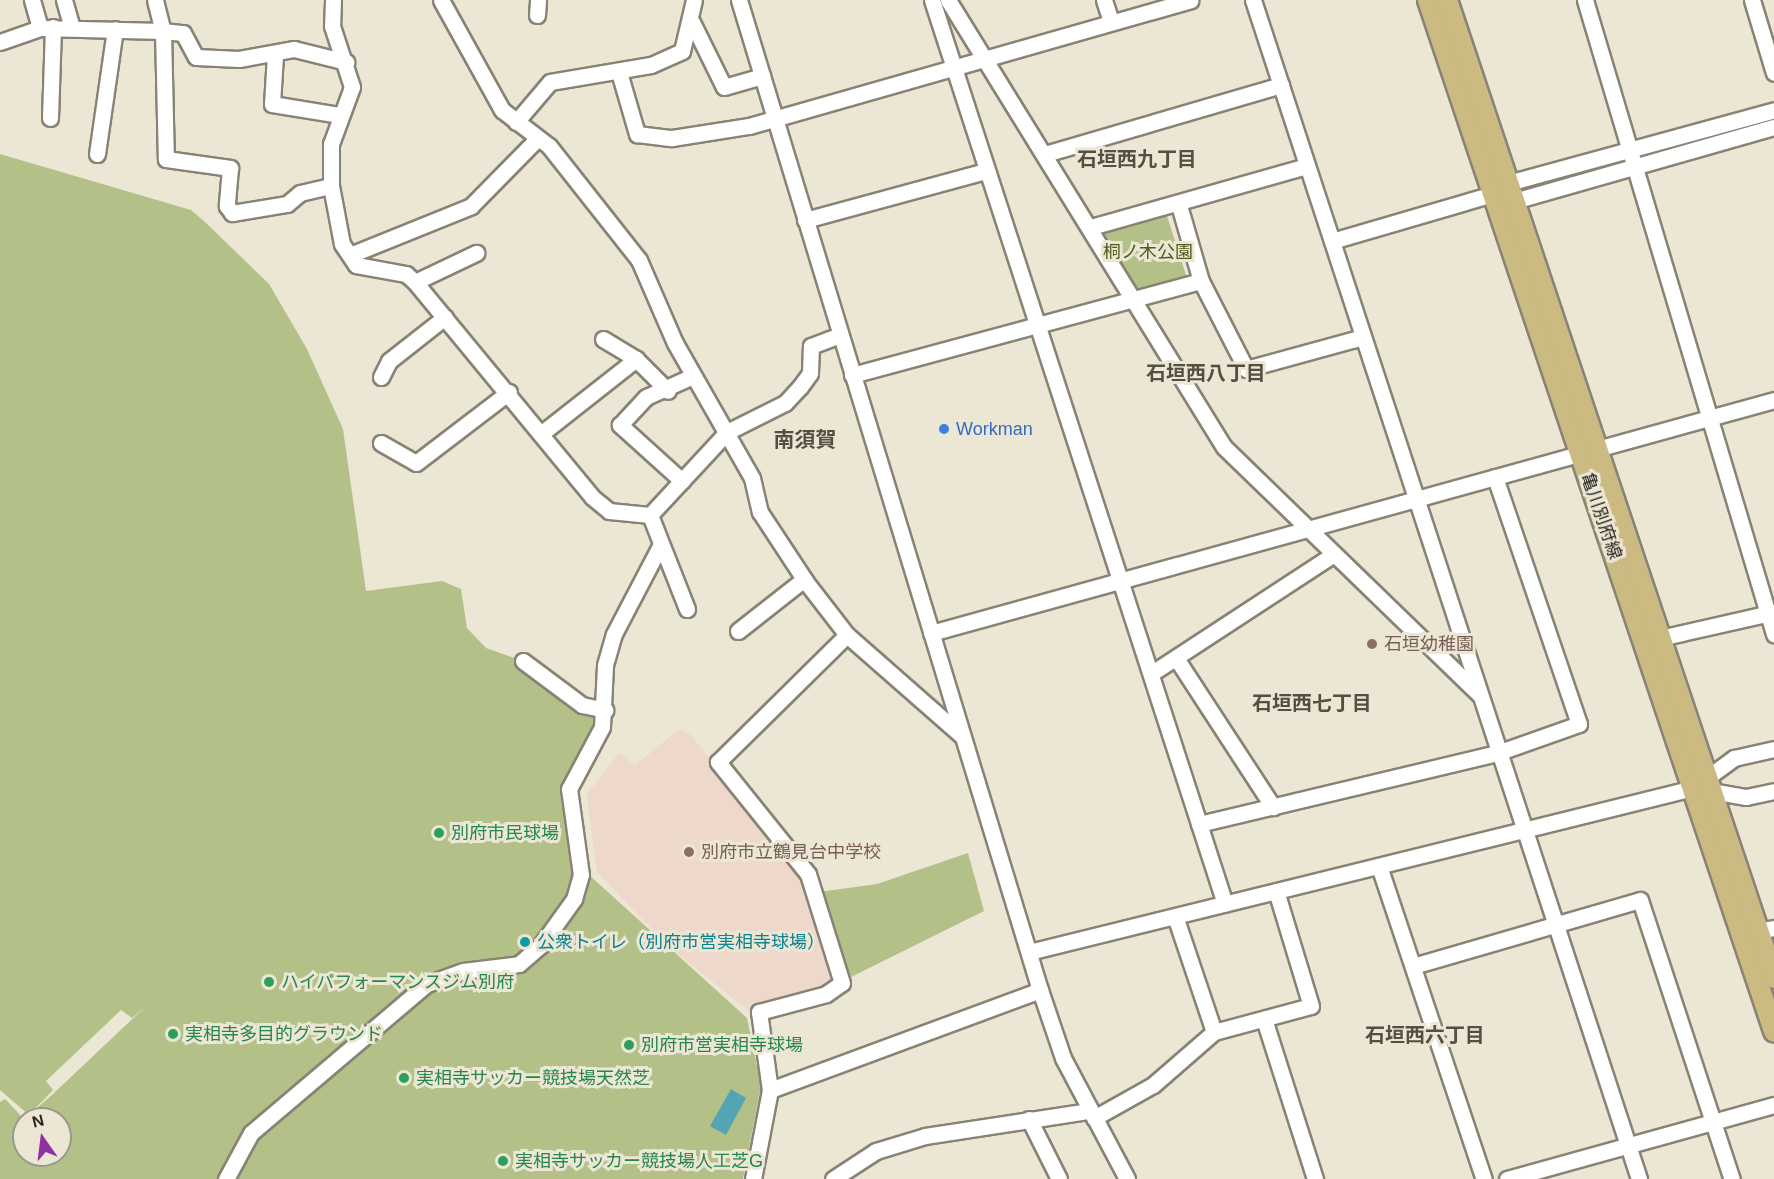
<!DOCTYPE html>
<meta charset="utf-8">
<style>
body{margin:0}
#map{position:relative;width:1774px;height:1179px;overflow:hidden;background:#ece6d5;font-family:Helvetica,"Noto Sans JP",sans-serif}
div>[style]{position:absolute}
.education>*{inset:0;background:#eed7cb}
.green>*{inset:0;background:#b3c188}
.water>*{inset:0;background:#53a5b2}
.roads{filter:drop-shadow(2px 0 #888374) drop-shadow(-2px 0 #888374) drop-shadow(0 2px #888374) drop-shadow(0 -2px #888374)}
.minor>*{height:15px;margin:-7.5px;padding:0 7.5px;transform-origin:7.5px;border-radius:7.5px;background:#fff}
.major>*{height:20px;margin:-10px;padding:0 10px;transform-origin:10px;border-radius:10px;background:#cbba82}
.dots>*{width:16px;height:16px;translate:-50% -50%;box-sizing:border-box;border:3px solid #ece6d5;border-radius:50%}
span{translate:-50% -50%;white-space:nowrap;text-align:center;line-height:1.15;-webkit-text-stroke:6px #ece6d5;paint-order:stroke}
.park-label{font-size:18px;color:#515d1c}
.shop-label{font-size:18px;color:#366cbe}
.left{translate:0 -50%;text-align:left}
.street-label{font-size:18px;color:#26241e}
.education-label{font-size:18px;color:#785e54}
.leisure-label{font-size:18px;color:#27864d}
.culture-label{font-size:18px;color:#0d838f}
.neighbourhood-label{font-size:20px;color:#544f41;font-weight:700}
.quarter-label{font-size:21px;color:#544f41;font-weight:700}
.north{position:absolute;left:12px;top:1107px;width:60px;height:60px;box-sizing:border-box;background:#ece6d5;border:2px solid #9d988c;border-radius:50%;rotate:346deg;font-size:16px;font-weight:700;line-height:24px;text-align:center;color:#26241e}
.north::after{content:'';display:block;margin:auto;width:21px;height:27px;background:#8f349f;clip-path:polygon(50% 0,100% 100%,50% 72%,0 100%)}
</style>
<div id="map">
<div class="education">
<i style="clip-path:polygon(680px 729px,692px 736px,807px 887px,839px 983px,749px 1011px,669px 947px,597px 872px,587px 794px,619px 753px,635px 765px)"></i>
</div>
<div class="green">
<i style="clip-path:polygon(evenodd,0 154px,191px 210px,205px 222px,269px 284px,307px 349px,343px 429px,366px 591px,442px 581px,461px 589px,467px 628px,486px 648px,514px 658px,599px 713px,563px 793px,574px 877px,568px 895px,535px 939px,516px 958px,438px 973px,246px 1129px,221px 1179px,0 1179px,0 1102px,5px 1099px,24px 1119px,24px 1155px,60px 1155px,60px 1119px,25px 1119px,29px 1115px,0 1090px,0 154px,146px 1006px,53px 1094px,30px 1114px,53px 1090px,46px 1081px,121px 1010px,132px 1018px,146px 1006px)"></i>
<i style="clip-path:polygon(1167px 216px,1187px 278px,1138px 290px,1102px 231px)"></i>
<i style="clip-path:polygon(968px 853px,984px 911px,851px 977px,819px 892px,877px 884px)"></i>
<i style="clip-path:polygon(588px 874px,747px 1018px,761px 1086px,743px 1179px,232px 1179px,246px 1145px,436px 986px,513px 973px,541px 957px,586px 894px)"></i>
</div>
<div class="water">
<i style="clip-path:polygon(731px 1089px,746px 1098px,726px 1135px,710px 1126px)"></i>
</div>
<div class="roads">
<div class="minor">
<i style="left:32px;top:0;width:29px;rotate:74deg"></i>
<i style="left:64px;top:0;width:29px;rotate:74deg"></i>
<i style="left:155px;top:0;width:32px;rotate:76deg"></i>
<i style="left:163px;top:31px;width:128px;rotate:88.7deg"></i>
<i style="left:166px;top:159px;width:65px;rotate:8deg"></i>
<i style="left:230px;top:168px;width:38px;rotate:95deg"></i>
<i style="left:227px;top:206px;width:9px;rotate:54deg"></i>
<i style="left:232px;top:213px;width:56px;rotate:-9.3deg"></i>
<i style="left:287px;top:204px;width:17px;rotate:-40deg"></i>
<i style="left:300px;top:193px;width:32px;rotate:-13deg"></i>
<i style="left:333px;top:0;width:26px;rotate:92deg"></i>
<i style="left:332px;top:26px;width:64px;rotate:71.8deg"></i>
<i style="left:352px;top:87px;width:61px;rotate:110.2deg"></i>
<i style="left:331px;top:144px;width:42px;rotate:90deg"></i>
<i style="left:331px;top:186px;width:59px;rotate:79.3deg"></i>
<i style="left:342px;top:244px;width:25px;rotate:56deg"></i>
<i style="left:356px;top:265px;width:51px;rotate:10.2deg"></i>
<i style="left:406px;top:274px;width:12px;rotate:42deg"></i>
<i style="left:415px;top:282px;width:278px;rotate:50.5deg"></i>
<i style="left:592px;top:497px;width:22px;rotate:39deg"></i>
<i style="left:609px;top:511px;width:41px;rotate:5.6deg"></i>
<i style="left:441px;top:0;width:126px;rotate:61deg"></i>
<i style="left:502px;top:110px;width:59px;rotate:37.5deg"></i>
<i style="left:549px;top:146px;width:145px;rotate:51.7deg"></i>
<i style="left:639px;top:260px;width:90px;rotate:66.6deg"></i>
<i style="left:675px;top:343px;width:155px;rotate:60.3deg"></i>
<i style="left:752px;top:478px;width:35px;rotate:77deg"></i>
<i style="left:760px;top:512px;width:84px;rotate:56.7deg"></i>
<i style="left:806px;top:582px;width:67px;rotate:52.3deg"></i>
<i style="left:847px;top:635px;width:153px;rotate:41.3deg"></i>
<i style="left:739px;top:0;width:1035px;rotate:73.09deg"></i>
<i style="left:1040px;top:990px;width:72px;rotate:71.3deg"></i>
<i style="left:1063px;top:1058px;width:137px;rotate:62.1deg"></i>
<i style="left:932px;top:0;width:950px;rotate:72.04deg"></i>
<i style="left:948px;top:0;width:525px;rotate:58.31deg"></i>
<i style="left:1224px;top:447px;width:355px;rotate:44.1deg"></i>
<i style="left:1104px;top:0;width:23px;rotate:72deg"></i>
<i style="left:1253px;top:0;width:1241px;rotate:71.87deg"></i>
<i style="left:1585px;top:0;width:662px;rotate:73.4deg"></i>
<i style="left:1752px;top:0;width:76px;rotate:73.2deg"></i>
<i style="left:537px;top:15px;width:15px;rotate:-86deg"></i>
<i style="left:692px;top:22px;width:72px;rotate:63.8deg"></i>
<i style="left:724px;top:87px;width:40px;rotate:-16deg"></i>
<i style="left:0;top:42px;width:42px;rotate:-19.3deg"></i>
<i style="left:40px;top:28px;width:123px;rotate:1.4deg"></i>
<i style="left:163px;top:31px;width:20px;rotate:6deg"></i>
<i style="left:183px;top:33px;width:27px;rotate:62deg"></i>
<i style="left:196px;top:57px;width:43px;rotate:2.7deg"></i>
<i style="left:239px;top:59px;width:56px;rotate:-10.3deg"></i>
<i style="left:294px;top:49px;width:54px;rotate:14deg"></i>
<i style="left:275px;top:55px;width:49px;rotate:93.5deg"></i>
<i style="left:272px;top:104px;width:69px;rotate:9.2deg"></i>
<i style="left:619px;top:72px;width:65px;rotate:73.8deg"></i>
<i style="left:637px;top:134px;width:35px;rotate:7deg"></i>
<i style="left:672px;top:138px;width:78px;rotate:-8.9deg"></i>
<i style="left:749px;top:126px;width:459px;rotate:-15.9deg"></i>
<i style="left:50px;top:118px;width:91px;rotate:-88.1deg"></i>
<i style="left:516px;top:122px;width:52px;rotate:-49.6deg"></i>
<i style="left:550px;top:82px;width:102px;rotate:-9.6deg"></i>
<i style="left:651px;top:65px;width:34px;rotate:-24deg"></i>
<i style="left:682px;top:51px;width:52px;rotate:-76.8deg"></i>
<i style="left:97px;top:154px;width:126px;rotate:-81.8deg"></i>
<i style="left:1045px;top:154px;width:246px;rotate:-16.3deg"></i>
<i style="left:1505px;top:198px;width:9px;rotate:18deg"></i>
<i style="left:1514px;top:201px;width:270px;rotate:-15.9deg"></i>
<i style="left:1179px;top:205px;width:79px;rotate:73.9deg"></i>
<i style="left:1201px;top:281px;width:99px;rotate:62.9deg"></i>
<i style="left:1246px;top:369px;width:121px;rotate:-15.3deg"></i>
<i style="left:805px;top:220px;width:187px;rotate:-15.2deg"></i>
<i style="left:1091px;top:227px;width:224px;rotate:-15.8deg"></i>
<i style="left:1332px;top:241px;width:168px;rotate:-16.3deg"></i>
<i style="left:1493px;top:194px;width:19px;rotate:-36deg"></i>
<i style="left:1508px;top:183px;width:276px;rotate:-15.3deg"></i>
<i style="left:350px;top:255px;width:131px;rotate:-22deg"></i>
<i style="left:471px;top:206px;width:95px;rotate:-45.4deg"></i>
<i style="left:415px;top:282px;width:68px;rotate:-25.4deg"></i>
<i style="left:603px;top:339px;width:39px;rotate:31deg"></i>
<i style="left:852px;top:375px;width:361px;rotate:-15.1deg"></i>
<i style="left:381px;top:377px;width:18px;rotate:-63deg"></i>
<i style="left:389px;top:361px;width:71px;rotate:-38.2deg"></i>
<i style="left:542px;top:433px;width:120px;rotate:-38.2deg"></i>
<i style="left:636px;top:359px;width:45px;rotate:45deg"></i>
<i style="left:381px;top:443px;width:40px;rotate:29.7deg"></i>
<i style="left:416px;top:463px;width:117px;rotate:-37.4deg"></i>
<i style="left:682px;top:481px;width:84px;rotate:-137.9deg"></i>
<i style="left:620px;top:425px;width:38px;rotate:-47deg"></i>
<i style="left:646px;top:397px;width:51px;rotate:-24.1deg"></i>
<i style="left:687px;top:609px;width:101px;rotate:-111.5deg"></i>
<i style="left:650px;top:515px;width:113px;rotate:-47.1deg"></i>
<i style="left:727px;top:432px;width:65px;rotate:-26.6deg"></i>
<i style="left:785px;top:403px;width:22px;rotate:-47deg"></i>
<i style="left:800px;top:387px;width:17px;rotate:-54deg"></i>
<i style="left:810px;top:373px;width:27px;rotate:-88deg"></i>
<i style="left:811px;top:346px;width:31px;rotate:-21deg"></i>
<i style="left:738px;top:631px;width:84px;rotate:-38.2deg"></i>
<i style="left:931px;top:633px;width:875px;rotate:-15.45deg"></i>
<i style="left:1660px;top:638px;width:117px;rotate:-12.8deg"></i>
<i style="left:1176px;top:658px;width:178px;rotate:56.9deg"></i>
<i style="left:523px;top:661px;width:74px;rotate:36.7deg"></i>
<i style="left:582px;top:705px;width:24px;rotate:12deg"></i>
<i style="left:1152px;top:673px;width:217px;rotate:-33.2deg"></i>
<i style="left:1705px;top:790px;width:42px;rotate:9.7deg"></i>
<i style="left:1746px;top:797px;width:29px;rotate:-12deg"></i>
<i style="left:1199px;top:824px;width:306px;rotate:-13.4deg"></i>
<i style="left:1497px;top:753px;width:87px;rotate:-19.5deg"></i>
<i style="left:1579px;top:724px;width:261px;rotate:-108.8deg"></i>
<i style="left:1379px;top:866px;width:330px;rotate:71.5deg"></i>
<i style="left:1175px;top:916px;width:122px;rotate:71.4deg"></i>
<i style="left:1214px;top:1032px;width:100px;rotate:-15deg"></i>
<i style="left:1311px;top:1006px;width:120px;rotate:-106.9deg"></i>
<i style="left:1758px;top:931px;width:16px;rotate:-11deg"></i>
<i style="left:1029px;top:952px;width:684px;rotate:-13.87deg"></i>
<i style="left:1693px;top:788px;width:51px;rotate:-36.2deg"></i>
<i style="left:1734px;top:758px;width:41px;rotate:-12.7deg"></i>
<i style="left:1413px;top:966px;width:236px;rotate:-16.2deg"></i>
<i style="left:1640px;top:900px;width:294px;rotate:71.8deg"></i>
<i style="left:1264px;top:1019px;width:168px;rotate:72.3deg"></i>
<i style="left:770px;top:1090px;width:288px;rotate:-20.3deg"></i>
<i style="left:1094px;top:1118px;width:68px;rotate:-29.2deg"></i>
<i style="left:1153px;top:1085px;width:81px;rotate:-41deg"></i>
<i style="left:1029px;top:1119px;width:67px;rotate:63.4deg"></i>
<i style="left:226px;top:1179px;width:52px;rotate:-61.5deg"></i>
<i style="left:251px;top:1133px;width:231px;rotate:-40.3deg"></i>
<i style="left:427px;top:984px;width:38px;rotate:-20deg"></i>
<i style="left:463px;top:971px;width:56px;rotate:-7.1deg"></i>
<i style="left:519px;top:964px;width:29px;rotate:-41deg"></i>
<i style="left:541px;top:945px;width:57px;rotate:-54.3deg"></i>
<i style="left:574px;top:899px;width:25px;rotate:-74deg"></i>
<i style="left:581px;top:875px;width:87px;rotate:-97.9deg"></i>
<i style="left:569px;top:789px;width:70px;rotate:-62deg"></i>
<i style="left:602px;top:727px;width:62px;rotate:-87.2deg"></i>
<i style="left:605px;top:665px;width:32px;rotate:-74deg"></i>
<i style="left:614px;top:634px;width:99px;rotate:-62.4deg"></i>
<i style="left:753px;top:1179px;width:91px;rotate:-79.2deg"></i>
<i style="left:770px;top:1090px;width:79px;rotate:-98deg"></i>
<i style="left:759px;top:1012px;width:69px;rotate:-15deg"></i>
<i style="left:826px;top:994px;width:19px;rotate:-35deg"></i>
<i style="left:842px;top:983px;width:114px;rotate:-107.3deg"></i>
<i style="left:808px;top:874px;width:144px;rotate:-128.8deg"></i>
<i style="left:718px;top:762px;width:181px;rotate:-44.6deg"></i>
<i style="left:833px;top:1179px;width:51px;rotate:-33.1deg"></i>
<i style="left:876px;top:1151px;width:51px;rotate:-17deg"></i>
<i style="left:925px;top:1136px;width:166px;rotate:-8.7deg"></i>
<i style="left:1507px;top:1179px;width:277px;rotate:-15.5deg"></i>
</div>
<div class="major">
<i style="left:1428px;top:0;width:1088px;rotate:71.45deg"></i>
<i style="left:1447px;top:0;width:1031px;rotate:71.51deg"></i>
</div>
</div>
<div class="dots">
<i style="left:944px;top:429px;background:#3f7fe0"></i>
<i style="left:1372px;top:644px;background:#8d6e63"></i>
<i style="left:439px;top:833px;background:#2e9e5b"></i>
<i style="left:689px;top:852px;background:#8d6e63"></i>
<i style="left:525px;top:942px;background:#0f9aa8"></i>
<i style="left:269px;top:982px;background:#2e9e5b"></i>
<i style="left:173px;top:1034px;background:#2e9e5b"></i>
<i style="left:629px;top:1045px;background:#2e9e5b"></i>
<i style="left:404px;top:1078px;background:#2e9e5b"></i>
<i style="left:503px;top:1161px;background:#2e9e5b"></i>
</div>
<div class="park-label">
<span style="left:1148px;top:252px">桐ノ木公園</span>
</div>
<div class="shop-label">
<span class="left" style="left:956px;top:429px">Workman</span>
</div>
<div class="street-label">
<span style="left:1601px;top:516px;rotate:71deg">亀川別府線</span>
</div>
<div class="education-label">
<span class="left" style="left:1384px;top:644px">石垣幼稚園</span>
<span class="left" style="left:701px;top:852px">別府市立鶴見台中学校</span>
</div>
<div class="leisure-label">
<span class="left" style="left:451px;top:833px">別府市民球場</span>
<span class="left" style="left:281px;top:982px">ハイパフォーマンスジム別府</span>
<span class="left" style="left:185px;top:1034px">実相寺多目的グラウンド</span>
<span class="left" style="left:641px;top:1045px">別府市営実相寺球場</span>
<span class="left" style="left:416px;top:1078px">実相寺サッカー競技場天然芝</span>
<span class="left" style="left:515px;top:1161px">実相寺サッカー競技場人工芝G</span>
</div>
<div class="culture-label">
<span class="left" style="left:537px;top:942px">公衆トイレ（別府市営実相寺球場）</span>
</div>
<div class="neighbourhood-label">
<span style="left:1137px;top:159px">石垣西九丁目</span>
<span style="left:1206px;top:373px">石垣西八丁目</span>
<span style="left:1312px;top:703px">石垣西七丁目</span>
<span style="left:1425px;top:1035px">石垣西六丁目</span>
</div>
<div class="quarter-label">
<span style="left:805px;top:440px">南須賀</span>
</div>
<div class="north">N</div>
</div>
